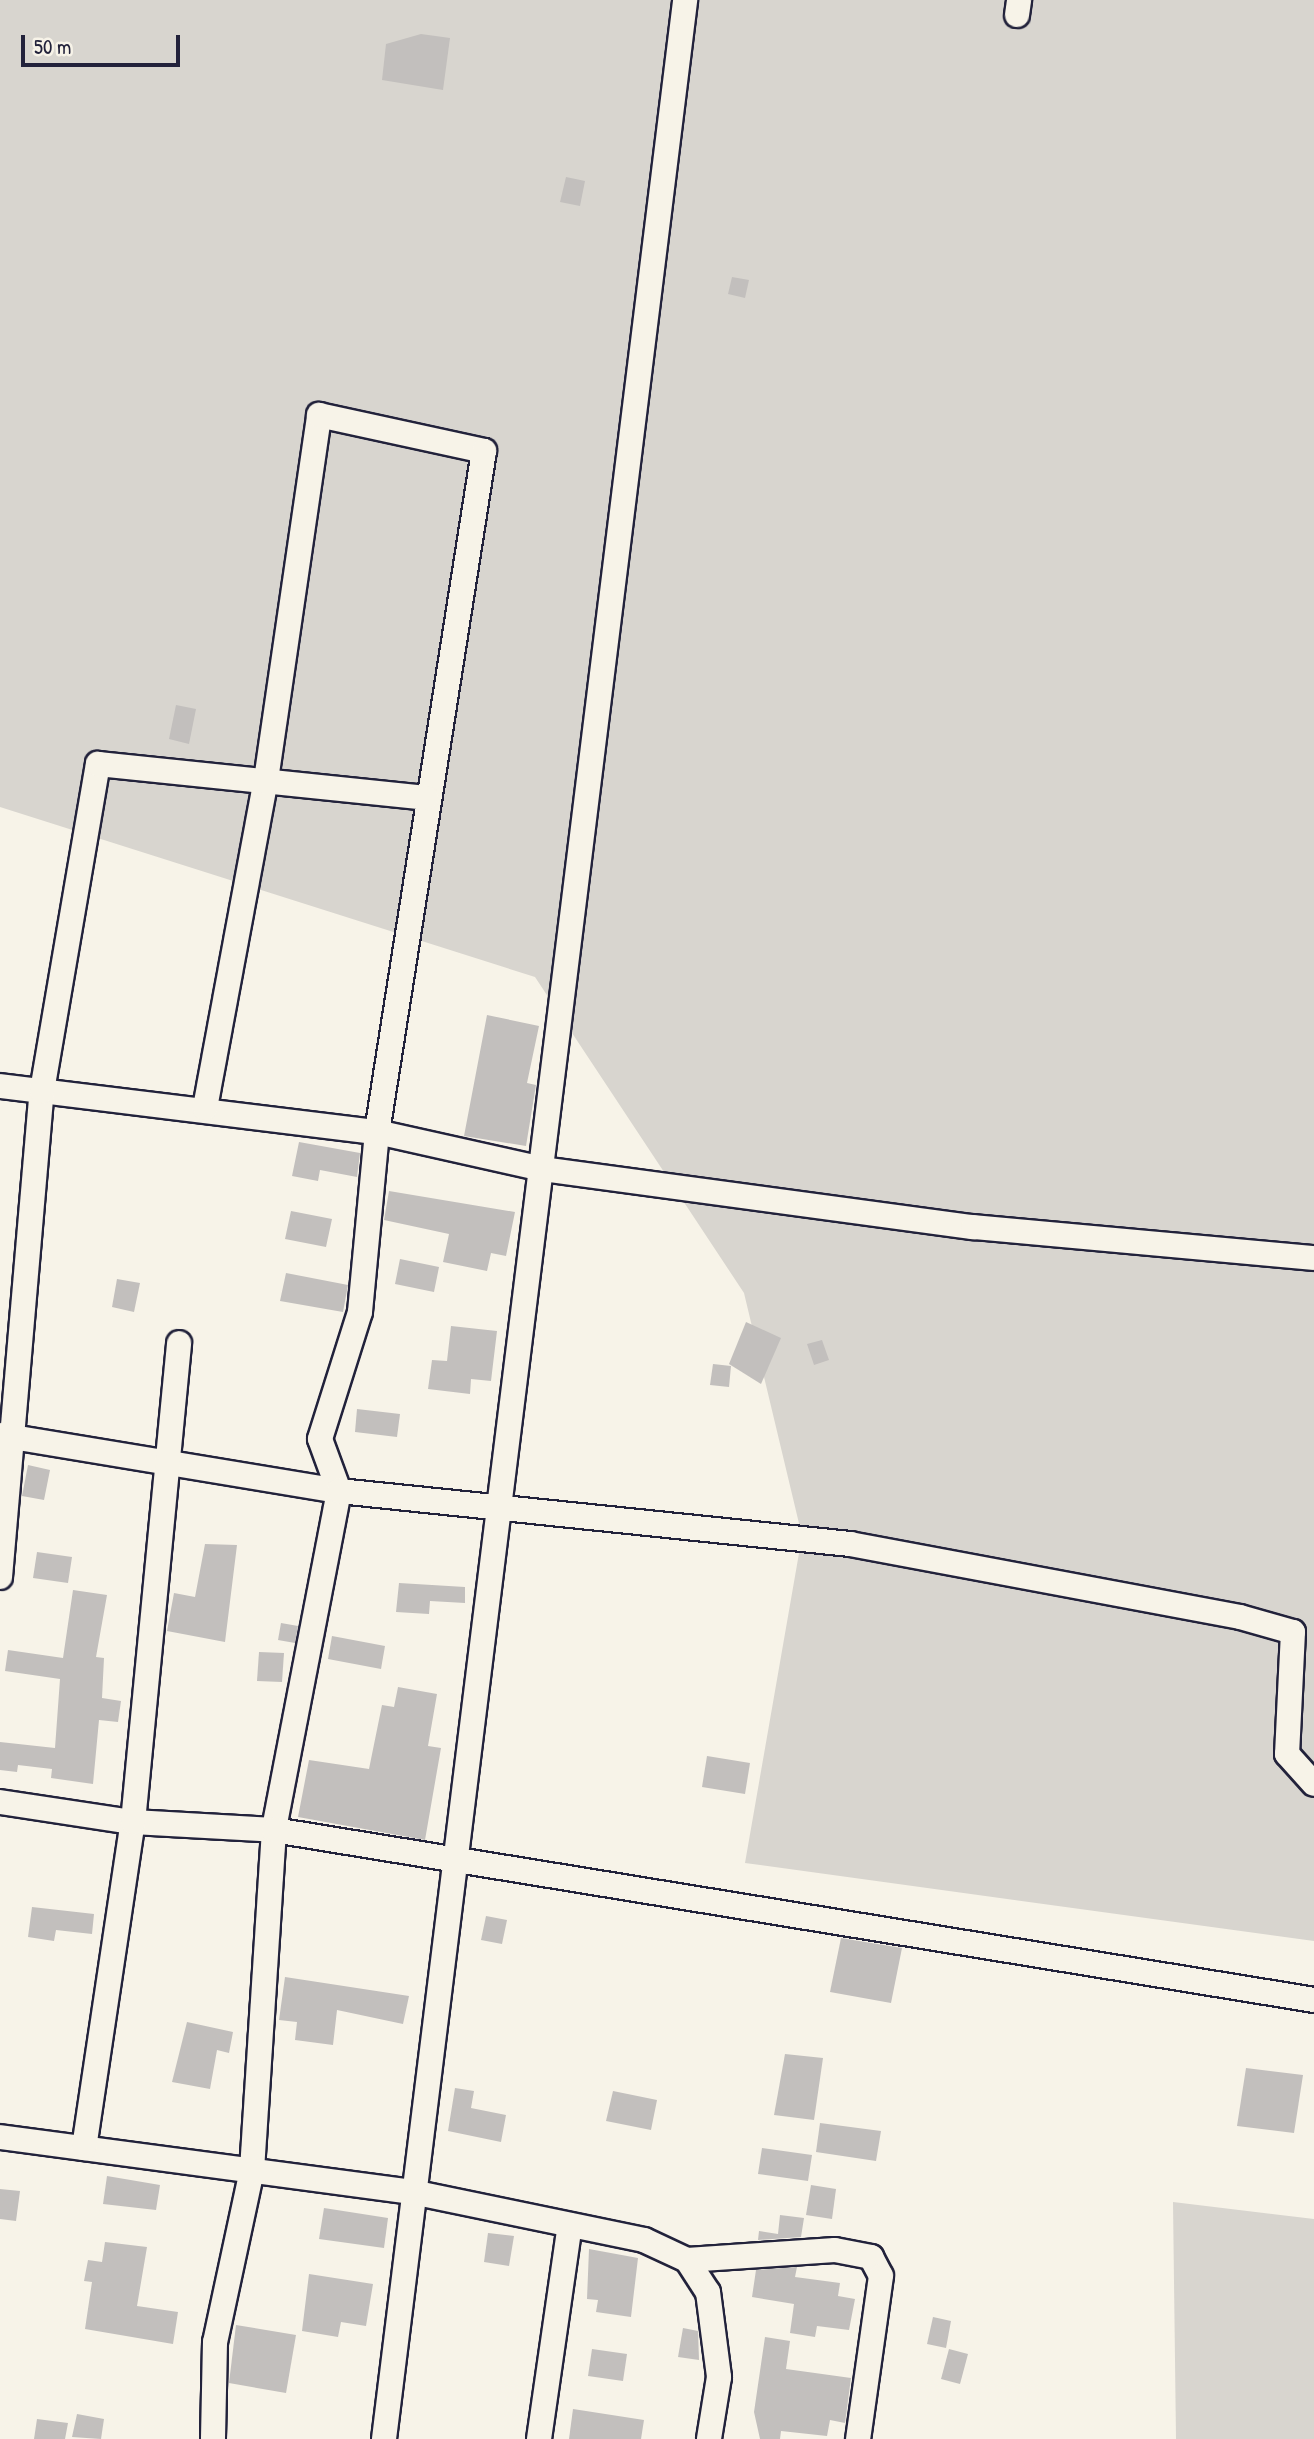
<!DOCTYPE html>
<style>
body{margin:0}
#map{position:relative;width:1314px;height:2439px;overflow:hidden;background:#f7f3e8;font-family:"Patrick Hand",sans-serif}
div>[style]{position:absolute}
.green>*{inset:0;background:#d8d5cf}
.building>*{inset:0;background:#c2bfbd}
.roads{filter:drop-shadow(2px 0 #22223b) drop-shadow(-2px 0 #22223b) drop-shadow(0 2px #22223b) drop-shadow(0 -2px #22223b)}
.minor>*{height:24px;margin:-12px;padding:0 12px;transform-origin:12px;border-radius:12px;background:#f7f3e8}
span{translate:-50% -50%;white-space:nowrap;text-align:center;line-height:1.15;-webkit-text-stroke:7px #f7f3e8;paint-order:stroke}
.scale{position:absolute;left:21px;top:35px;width:159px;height:32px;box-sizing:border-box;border:4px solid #22223b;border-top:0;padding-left:9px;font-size:21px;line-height:24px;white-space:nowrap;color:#22223b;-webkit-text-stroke:5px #f7f3e8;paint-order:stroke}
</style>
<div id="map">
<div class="green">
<i style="clip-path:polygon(0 0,1314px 0,1314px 1941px,745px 1863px,802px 1536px,744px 1293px,535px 977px,0 807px)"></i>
<i style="clip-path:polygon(1173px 2202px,1314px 2219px,1314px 2439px,1176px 2439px)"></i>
</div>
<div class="building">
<i style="clip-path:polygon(421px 34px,450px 38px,443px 90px,382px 80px,386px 44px)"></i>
<i style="clip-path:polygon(566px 177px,585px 181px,580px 206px,560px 202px)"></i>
<i style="clip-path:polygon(732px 277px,749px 280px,745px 298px,728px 294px)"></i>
<i style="clip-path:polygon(176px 705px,196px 709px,189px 744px,169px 739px)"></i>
<i style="clip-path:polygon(487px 1015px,539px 1026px,527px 1083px,536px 1085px,526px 1146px,464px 1136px)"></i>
<i style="clip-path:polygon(299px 1142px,360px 1153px,357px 1177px,320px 1170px,318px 1181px,292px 1176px)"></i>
<i style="clip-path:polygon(389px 1191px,515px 1212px,506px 1256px,491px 1253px,487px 1271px,443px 1262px,449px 1234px,384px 1220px)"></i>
<i style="clip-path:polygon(291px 1211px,332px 1219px,326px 1247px,285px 1239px)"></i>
<i style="clip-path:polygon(400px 1259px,439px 1267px,434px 1292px,395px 1284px)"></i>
<i style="clip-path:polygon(286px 1273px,348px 1285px,343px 1312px,280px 1301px)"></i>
<i style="clip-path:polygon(117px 1279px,140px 1283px,134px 1312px,112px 1307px)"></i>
<i style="clip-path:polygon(746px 1322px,781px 1338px,761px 1384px,729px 1364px)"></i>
<i style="clip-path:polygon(451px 1326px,497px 1331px,491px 1381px,471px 1379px,470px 1394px,428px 1389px,432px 1360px,447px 1361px)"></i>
<i style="clip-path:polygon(822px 1340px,829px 1360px,814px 1365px,807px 1344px)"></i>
<i style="clip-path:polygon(713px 1364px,731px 1366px,729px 1387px,710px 1385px)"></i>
<i style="clip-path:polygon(357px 1409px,400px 1414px,397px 1437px,355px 1432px)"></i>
<i style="clip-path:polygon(28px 1465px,50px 1470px,44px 1500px,22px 1496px)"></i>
<i style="clip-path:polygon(205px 1544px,237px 1545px,225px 1642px,167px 1631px,174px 1593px,195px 1597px)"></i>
<i style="clip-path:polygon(37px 1552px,72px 1557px,68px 1583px,33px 1578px)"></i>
<i style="clip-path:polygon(399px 1583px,465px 1587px,465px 1603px,430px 1601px,429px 1614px,396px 1612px)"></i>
<i style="clip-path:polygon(73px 1590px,107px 1595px,96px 1657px,104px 1658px,102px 1698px,121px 1701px,118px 1722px,99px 1720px,93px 1784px,51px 1778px,52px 1769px,18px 1765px,17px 1772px,0 1770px,0 1742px,55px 1748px,60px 1679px,5px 1671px,8px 1650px,63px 1658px)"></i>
<i style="clip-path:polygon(281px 1623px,298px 1626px,295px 1643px,278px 1640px)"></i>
<i style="clip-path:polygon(332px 1636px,385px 1646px,381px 1669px,328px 1659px)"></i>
<i style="clip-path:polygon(259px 1652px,284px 1653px,282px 1682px,257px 1681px)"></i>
<i style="clip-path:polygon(398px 1687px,437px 1694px,428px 1746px,441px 1748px,425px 1840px,298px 1817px,309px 1760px,369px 1769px,382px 1705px,394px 1707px)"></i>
<i style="clip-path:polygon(707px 1756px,750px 1763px,745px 1794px,702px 1787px)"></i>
<i style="clip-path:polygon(32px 1907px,94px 1914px,92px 1934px,56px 1930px,54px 1941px,28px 1937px)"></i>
<i style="clip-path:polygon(486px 1916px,507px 1920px,502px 1944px,481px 1940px)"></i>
<i style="clip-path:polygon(841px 1938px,902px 1948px,891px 2003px,830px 1992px)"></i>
<i style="clip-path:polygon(285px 1977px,409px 1996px,403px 2024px,337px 2010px,333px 2045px,295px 2040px,297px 2022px,279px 2020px)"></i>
<i style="clip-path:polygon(187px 2022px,233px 2032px,229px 2053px,217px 2050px,210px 2089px,172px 2082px)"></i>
<i style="clip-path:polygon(785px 2054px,823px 2058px,814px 2120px,774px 2115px)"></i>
<i style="clip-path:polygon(1246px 2068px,1303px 2075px,1294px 2133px,1237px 2126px)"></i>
<i style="clip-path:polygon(455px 2088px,474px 2091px,471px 2108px,506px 2115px,501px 2142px,448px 2131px)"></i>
<i style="clip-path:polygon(613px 2091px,657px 2100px,651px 2130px,606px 2121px)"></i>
<i style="clip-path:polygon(820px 2123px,881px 2131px,876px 2161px,816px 2152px)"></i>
<i style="clip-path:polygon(762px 2148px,812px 2155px,808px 2181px,758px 2174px)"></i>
<i style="clip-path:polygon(107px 2176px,160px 2185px,156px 2210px,103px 2204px)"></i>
<i style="clip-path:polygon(811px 2185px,836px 2189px,832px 2219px,806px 2215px)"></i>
<i style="clip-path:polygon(0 2189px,20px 2191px,16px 2221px,0 2219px)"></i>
<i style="clip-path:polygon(324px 2208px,388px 2218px,384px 2248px,319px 2239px)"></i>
<i style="clip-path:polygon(780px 2215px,804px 2218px,801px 2237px,758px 2240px,759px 2231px,778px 2234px)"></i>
<i style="clip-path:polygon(488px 2233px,514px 2236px,509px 2266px,484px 2262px)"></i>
<i style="clip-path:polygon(105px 2242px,147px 2247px,137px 2306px,178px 2312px,173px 2344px,85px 2329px,92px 2282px,84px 2281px,88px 2260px,102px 2262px)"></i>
<i style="clip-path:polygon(589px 2249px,638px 2258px,631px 2317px,596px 2312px,598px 2300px,587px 2299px)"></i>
<i style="clip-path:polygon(797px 2267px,795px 2277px,840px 2283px,838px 2296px,855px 2299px,849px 2330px,817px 2326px,815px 2337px,790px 2333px,794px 2304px,752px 2297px,756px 2270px)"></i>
<i style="clip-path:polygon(309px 2274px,373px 2284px,366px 2326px,341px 2322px,338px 2337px,302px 2331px)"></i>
<i style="clip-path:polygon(933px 2317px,951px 2321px,946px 2348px,927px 2344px)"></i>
<i style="clip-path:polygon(236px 2325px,296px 2335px,286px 2393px,229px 2383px)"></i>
<i style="clip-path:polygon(683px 2328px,698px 2331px,699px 2360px,678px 2357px)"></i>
<i style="clip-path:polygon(765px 2337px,790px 2341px,786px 2369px,851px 2378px,845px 2423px,830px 2420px,827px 2436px,781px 2431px,780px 2439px,760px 2439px,754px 2412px)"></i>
<i style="clip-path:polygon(592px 2349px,627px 2354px,623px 2381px,588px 2376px)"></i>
<i style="clip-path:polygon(949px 2349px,968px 2354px,960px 2384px,941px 2379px)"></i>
<i style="clip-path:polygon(573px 2409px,644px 2420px,641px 2439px,569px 2439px)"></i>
<i style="clip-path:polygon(77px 2414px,104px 2419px,101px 2439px,72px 2437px)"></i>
<i style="clip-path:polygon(37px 2419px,68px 2423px,65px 2439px,34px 2439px)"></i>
</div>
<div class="roads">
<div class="minor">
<i style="left:1017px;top:15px;width:15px;rotate:-82deg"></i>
<i style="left:0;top:1086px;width:380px;rotate:7deg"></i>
<i style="left:377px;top:1132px;width:169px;rotate:12.6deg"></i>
<i style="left:542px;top:1169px;width:435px;rotate:7.7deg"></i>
<i style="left:973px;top:1227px;width:342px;rotate:5.2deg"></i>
<i style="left:205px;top:1108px;width:334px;rotate:-79.5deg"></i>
<i style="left:266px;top:780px;width:369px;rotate:-81.7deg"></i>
<i style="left:319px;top:415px;width:169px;rotate:12.3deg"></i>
<i style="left:484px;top:451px;width:689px;rotate:98.93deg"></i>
<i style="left:377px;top:1132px;width:181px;rotate:95.4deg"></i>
<i style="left:360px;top:1312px;width:133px;rotate:107.5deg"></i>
<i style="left:320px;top:1439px;width:55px;rotate:69.9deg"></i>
<i style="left:339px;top:1491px;width:345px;rotate:100.9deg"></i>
<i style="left:274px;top:1830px;width:341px;rotate:93.7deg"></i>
<i style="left:252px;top:2170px;width:176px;rotate:102.1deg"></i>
<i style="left:215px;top:2342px;width:97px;rotate:91.2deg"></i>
<i style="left:0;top:1435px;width:344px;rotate:9.4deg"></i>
<i style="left:339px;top:1491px;width:514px;rotate:5.92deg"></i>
<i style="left:850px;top:1544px;width:397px;rotate:10.6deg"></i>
<i style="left:1240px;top:1617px;width:55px;rotate:15.8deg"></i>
<i style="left:1293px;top:1632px;width:122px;rotate:92.8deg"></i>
<i style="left:1287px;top:1754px;width:40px;rotate:48deg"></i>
<i style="left:0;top:1577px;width:488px;rotate:-85.1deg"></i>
<i style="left:42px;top:1091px;width:332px;rotate:-80.3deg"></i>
<i style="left:98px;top:764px;width:330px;rotate:5.9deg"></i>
<i style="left:0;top:1802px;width:134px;rotate:8.6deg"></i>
<i style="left:133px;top:1822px;width:141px;rotate:3.2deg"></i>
<i style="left:274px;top:1830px;width:1054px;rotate:9.28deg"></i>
<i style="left:0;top:2137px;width:421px;rotate:7.6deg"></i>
<i style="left:417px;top:2193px;width:232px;rotate:11.7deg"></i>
<i style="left:644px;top:2240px;width:47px;rotate:24.9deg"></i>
<i style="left:687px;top:2260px;width:38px;rotate:57deg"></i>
<i style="left:708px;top:2292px;width:86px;rotate:82.6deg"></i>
<i style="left:719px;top:2377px;width:63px;rotate:99.2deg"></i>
<i style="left:84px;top:2148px;width:330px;rotate:-81.5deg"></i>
<i style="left:133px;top:1822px;width:481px;rotate:-84.5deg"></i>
<i style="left:687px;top:2260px;width:148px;rotate:-3.9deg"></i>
<i style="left:835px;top:2250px;width:37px;rotate:11deg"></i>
<i style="left:871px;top:2257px;width:21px;rotate:62deg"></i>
<i style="left:881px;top:2276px;width:165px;rotate:98deg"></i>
<i style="left:384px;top:2439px;width:2458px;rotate:-82.96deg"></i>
<i style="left:539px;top:2439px;width:216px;rotate:-81.8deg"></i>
</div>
</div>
<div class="scale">50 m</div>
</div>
